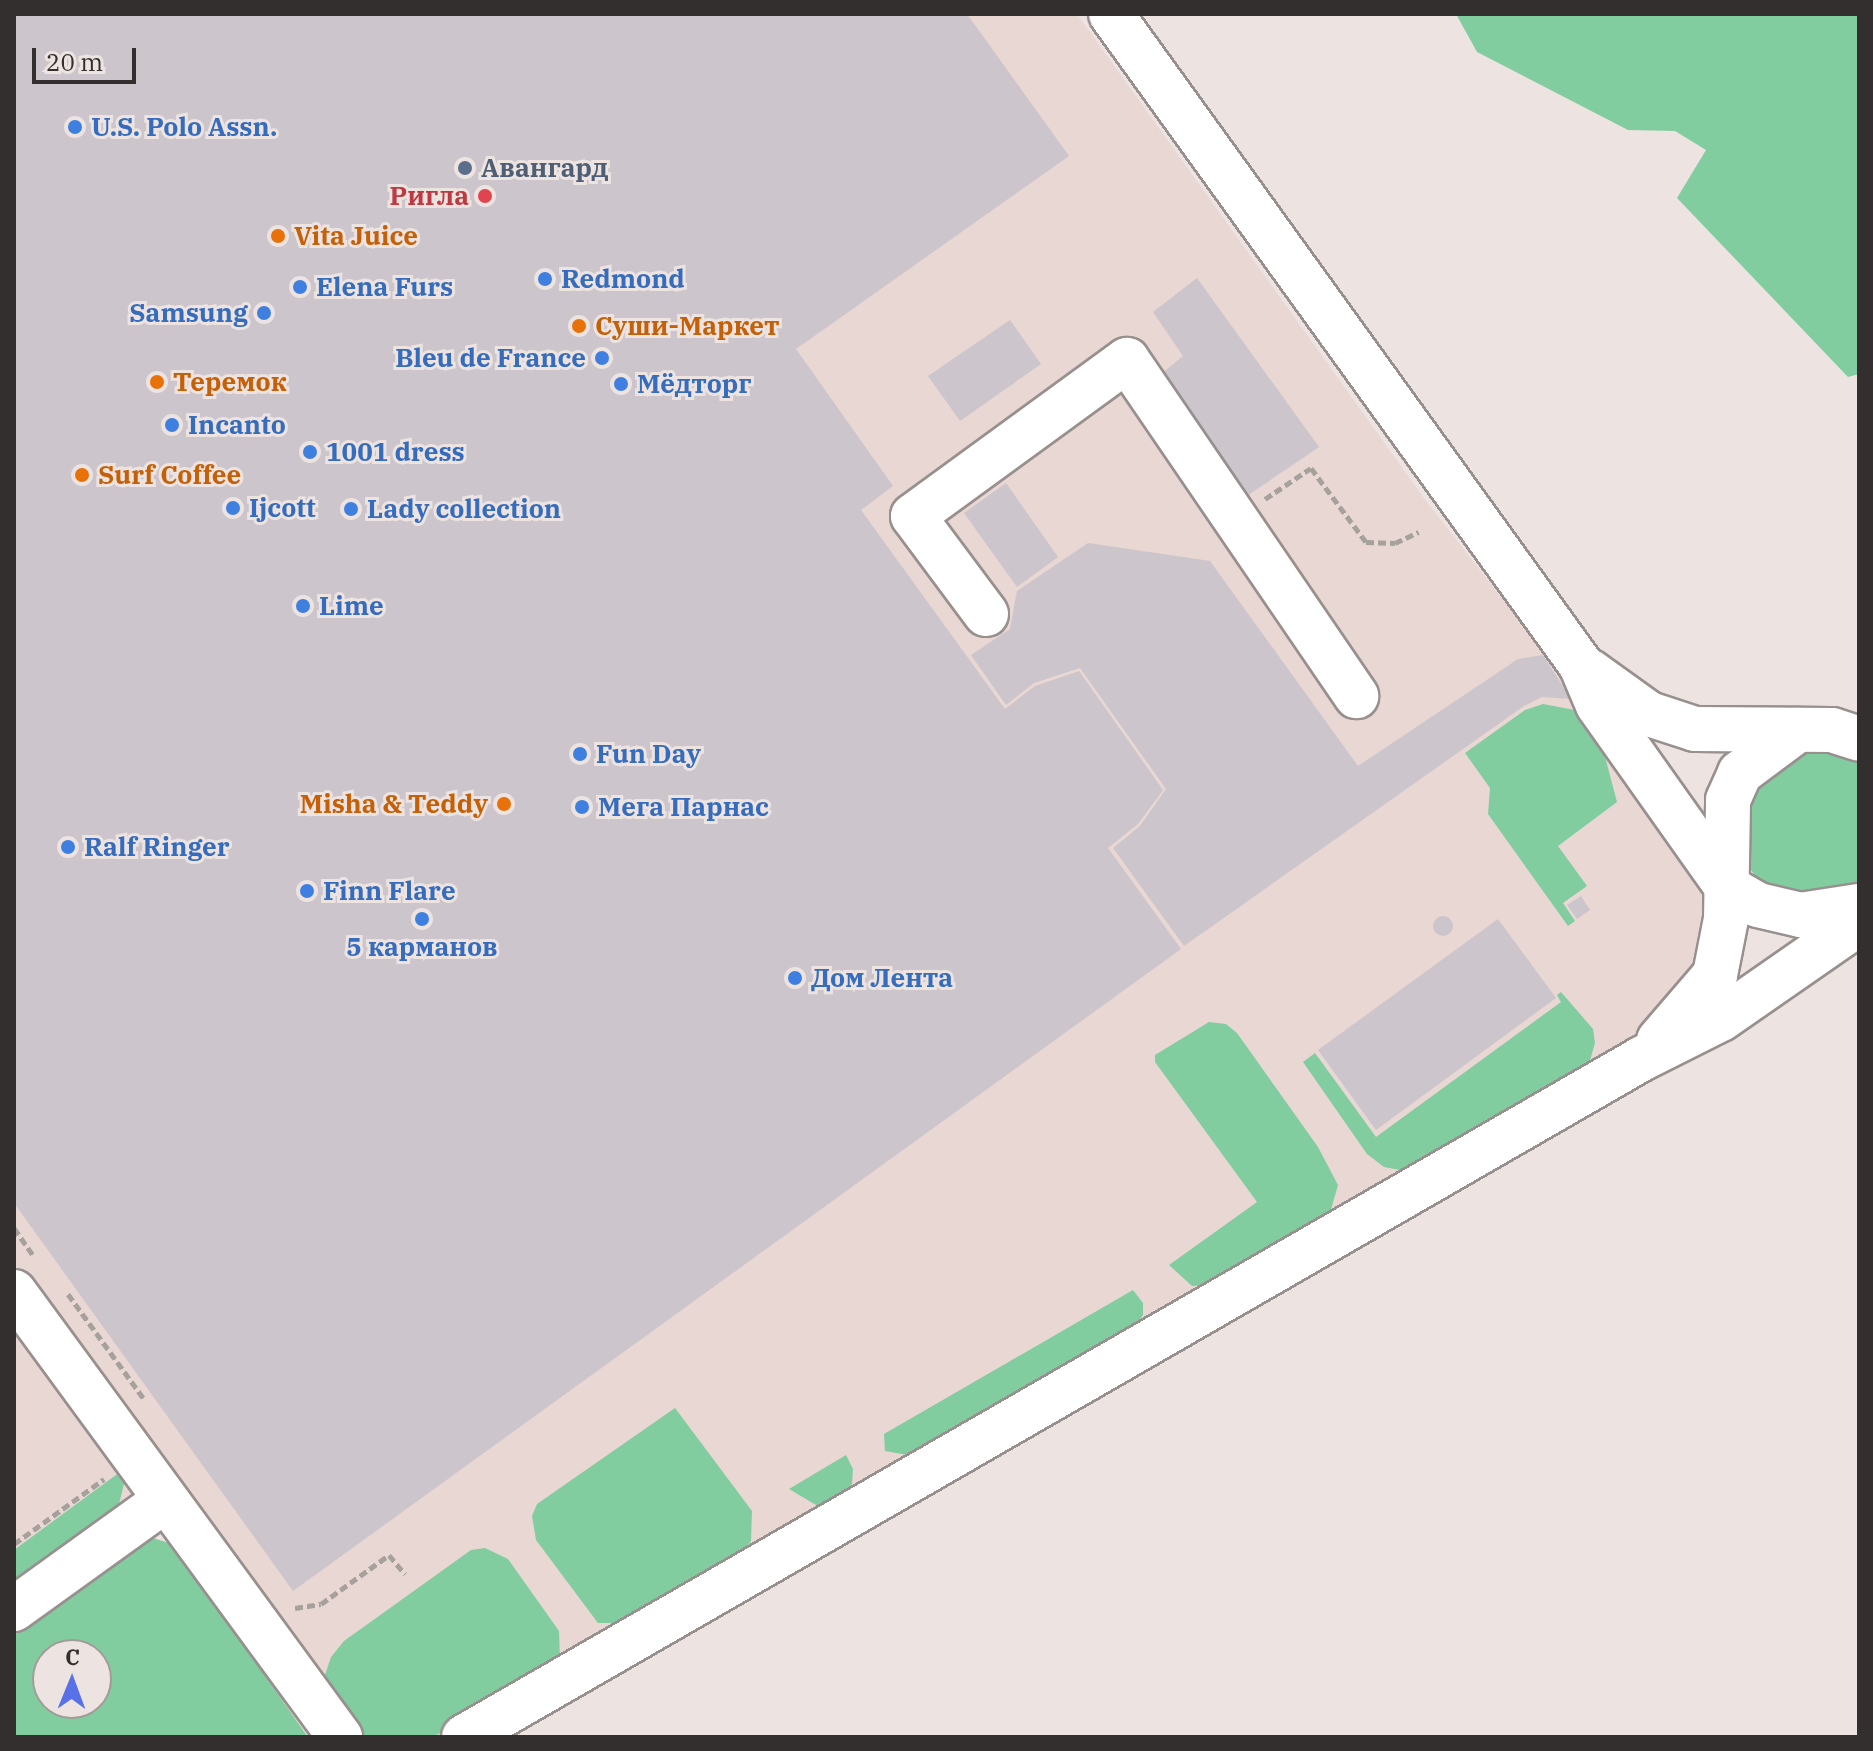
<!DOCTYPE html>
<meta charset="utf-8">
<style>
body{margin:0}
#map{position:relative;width:1873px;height:1751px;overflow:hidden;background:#ede4e1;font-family:"IBM Plex Serif",serif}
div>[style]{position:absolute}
.built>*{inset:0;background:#e8d7d2}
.green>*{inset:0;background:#81cd9f}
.building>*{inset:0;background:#ccc5cb}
.round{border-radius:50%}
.path>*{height:5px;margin-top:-2.5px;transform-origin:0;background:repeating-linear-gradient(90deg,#a7a19e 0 8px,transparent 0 12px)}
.roads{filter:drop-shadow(2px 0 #98908e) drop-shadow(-2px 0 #98908e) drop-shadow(0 2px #98908e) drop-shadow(0 -2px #98908e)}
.minor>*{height:44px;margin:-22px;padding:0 22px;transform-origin:22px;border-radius:22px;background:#fff}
.dots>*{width:22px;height:22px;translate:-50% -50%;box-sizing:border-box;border:4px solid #ede4e1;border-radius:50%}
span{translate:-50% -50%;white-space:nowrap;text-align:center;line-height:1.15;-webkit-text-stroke:6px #ede4e1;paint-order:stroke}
.shop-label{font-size:26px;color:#366cbe;font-weight:700}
.left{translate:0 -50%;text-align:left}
.right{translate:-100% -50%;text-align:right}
.service-label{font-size:26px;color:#4e5e75;font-weight:700}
.health-label{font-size:26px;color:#be3a42;font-weight:700}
.food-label{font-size:26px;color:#c56008;font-weight:700}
.frame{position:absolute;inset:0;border:16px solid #322f2e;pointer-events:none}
.north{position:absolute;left:32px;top:1639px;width:80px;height:80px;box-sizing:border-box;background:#ede4e1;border:2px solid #a29c99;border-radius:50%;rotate:1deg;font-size:22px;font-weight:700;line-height:32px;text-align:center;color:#322f2e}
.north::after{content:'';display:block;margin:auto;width:28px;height:36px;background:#5971e7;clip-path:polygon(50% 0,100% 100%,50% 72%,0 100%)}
.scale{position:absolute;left:32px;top:48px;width:104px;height:36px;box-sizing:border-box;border:4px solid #322f2e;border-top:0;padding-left:10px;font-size:24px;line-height:28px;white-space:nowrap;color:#322f2e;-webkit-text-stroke:6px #ede4e1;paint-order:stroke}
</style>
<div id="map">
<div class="built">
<i style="clip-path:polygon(14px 14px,1077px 14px,1426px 501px,1619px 748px,1701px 891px,1705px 944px,1689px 985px,1632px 1045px,440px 1737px,322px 1737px,149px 1499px,14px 1596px)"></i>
</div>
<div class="green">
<i style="clip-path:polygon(1456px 14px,1859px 14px,1859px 374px,1848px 377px,1677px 198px,1706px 150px,1675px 131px,1628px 130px,1477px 52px)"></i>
<i style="clip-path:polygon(1543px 704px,1580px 711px,1603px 749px,1617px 802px,1558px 846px,1587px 886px,1563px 903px,1575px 921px,1568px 926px,1488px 814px,1490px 788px,1465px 753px,1525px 710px)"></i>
<i style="clip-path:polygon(1811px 748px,1859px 763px,1859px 888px,1803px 903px,1758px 880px,1743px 859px,1747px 785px)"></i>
<i style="clip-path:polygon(1561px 992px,1593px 1029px,1595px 1043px,1589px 1064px,1405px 1171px,1384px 1167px,1367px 1154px,1303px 1062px,1315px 1053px,1376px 1137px,1561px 1002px,1557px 995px)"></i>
<i style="clip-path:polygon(1209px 1022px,1226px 1024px,1237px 1033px,1318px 1147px,1338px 1185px,1330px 1213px,1208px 1285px,1192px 1286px,1169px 1265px,1257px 1202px,1155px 1062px,1155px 1055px)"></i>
<i style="clip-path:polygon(1133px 1290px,1143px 1303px,1143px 1315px,1134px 1328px,913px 1456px,885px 1451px,884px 1434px)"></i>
<i style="clip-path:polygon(675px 1408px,752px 1511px,751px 1541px,741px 1555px,628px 1623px,598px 1623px,536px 1540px,532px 1516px,537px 1504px)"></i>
<i style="clip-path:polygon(846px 1455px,853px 1469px,852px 1484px,833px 1504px,816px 1505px,789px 1489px)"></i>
<i style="clip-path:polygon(120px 1472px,124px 1484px,118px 1508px,14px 1583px,14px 1550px)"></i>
<i style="clip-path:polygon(evenodd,150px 1537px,172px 1544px,308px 1737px,14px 1737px,14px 1630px,150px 1537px,48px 1655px,96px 1655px,96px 1703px,48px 1703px,48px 1655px)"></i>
<i style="clip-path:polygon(485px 1548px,508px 1559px,559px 1631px,560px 1660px,553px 1670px,433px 1737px,366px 1737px,329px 1695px,325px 1675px,331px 1657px,344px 1641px,471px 1550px)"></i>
</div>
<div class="building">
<i style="clip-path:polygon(14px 14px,967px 14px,1069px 156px,796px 349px,893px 486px,861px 510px,1005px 709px,1035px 686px,1079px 671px,1163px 790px,1138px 824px,1108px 848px,1181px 949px,293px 1591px,14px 1203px)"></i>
<i style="clip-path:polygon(1197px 278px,1319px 447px,1244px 498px,1155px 379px,1183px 356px,1153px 312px)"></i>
<i style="clip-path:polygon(1010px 320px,1041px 364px,960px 421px,928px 376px)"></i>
<i style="clip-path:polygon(1006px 483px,1058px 557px,1017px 587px,964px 513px)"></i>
<i style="clip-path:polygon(1088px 543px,1210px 561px,1358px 766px,1518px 659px,1543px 655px,1571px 699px,1542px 697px,1524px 706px,1184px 946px,1113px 848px,1140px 826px,1166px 789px,1080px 668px,1034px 683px,1006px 705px,971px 655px,1010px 629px,1017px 591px)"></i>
<i style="clip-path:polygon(1581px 896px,1590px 910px,1577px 919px,1567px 905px)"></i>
<i class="round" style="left:1433px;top:916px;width:20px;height:20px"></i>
<i style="clip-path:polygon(1498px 919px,1556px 998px,1376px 1130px,1318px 1050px)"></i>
</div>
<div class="path">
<i style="left:1265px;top:499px;width:55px;rotate:-34deg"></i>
<i style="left:1311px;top:468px;width:92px;rotate:53.4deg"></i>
<i style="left:1366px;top:542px;width:29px;rotate:2deg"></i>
<i style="left:1395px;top:543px;width:26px;rotate:-25deg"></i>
<i style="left:14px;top:1228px;width:35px;rotate:55deg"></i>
<i style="left:68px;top:1294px;width:130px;rotate:54.1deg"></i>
<i style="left:14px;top:1544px;width:111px;rotate:-35.8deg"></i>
<i style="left:295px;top:1608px;width:26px;rotate:-9deg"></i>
<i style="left:321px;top:1604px;width:84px;rotate:-35.8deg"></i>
<i style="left:389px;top:1555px;width:25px;rotate:50deg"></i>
</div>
<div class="roads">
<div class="minor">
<i style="left:1111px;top:14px;width:803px;rotate:54.17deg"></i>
<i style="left:1581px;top:665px;width:43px;rotate:67deg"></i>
<i style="left:1598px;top:705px;width:223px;rotate:54.7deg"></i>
<i style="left:1727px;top:887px;width:36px;rotate:30deg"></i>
<i style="left:1758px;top:905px;width:44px;rotate:13.1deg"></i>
<i style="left:1801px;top:915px;width:59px;rotate:-8.8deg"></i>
<i style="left:986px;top:614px;width:122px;rotate:-126.7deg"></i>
<i style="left:913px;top:516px;width:265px;rotate:-36.1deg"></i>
<i style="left:1127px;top:360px;width:407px;rotate:55.7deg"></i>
<i style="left:1589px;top:671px;width:74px;rotate:35.6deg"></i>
<i style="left:1649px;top:714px;width:48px;rotate:18.1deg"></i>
<i style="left:1695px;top:729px;width:137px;rotate:0.4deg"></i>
<i style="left:1832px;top:730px;width:28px;rotate:18deg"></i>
<i style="left:1659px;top:1040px;width:86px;rotate:-49.3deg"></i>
<i style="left:1715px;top:975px;width:57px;rotate:-78.9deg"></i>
<i style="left:1726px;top:919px;width:119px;rotate:-89deg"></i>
<i style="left:1728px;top:800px;width:30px;rotate:-66deg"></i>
<i style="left:1740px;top:773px;width:72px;rotate:-36.6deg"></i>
<i style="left:14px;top:1292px;width:552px;rotate:53.77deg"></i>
<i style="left:14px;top:1609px;width:185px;rotate:-35.8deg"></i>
<i style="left:464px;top:1737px;width:1358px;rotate:-29.94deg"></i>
<i style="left:1641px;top:1059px;width:89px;rotate:-26.6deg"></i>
<i style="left:1721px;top:1019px;width:168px;rotate:-34.8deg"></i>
</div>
</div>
<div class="dots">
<i style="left:75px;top:127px;background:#3f7fe0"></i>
<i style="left:465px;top:168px;background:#5c6f8a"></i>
<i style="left:485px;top:196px;background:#e0444e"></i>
<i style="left:278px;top:236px;background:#e8710a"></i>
<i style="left:545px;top:279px;background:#3f7fe0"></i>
<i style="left:300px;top:287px;background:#3f7fe0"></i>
<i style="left:264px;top:313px;background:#3f7fe0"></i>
<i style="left:579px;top:326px;background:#e8710a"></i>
<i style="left:602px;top:358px;background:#3f7fe0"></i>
<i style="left:157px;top:382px;background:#e8710a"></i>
<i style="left:621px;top:384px;background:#3f7fe0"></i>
<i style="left:172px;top:425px;background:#3f7fe0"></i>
<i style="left:310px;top:452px;background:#3f7fe0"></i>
<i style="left:82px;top:475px;background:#e8710a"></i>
<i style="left:233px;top:508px;background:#3f7fe0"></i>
<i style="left:351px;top:509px;background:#3f7fe0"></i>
<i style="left:303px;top:606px;background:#3f7fe0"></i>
<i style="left:580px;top:754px;background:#3f7fe0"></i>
<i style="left:504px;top:804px;background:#e8710a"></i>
<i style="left:582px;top:807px;background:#3f7fe0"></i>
<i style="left:68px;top:847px;background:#3f7fe0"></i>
<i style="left:307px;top:891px;background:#3f7fe0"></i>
<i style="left:422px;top:919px;background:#3f7fe0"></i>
<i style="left:795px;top:978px;background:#3f7fe0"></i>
</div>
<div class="shop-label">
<span class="left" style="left:91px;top:127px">U.S. Polo Assn.</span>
<span class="left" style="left:561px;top:279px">Redmond</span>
<span class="left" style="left:316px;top:287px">Elena Furs</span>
<span class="right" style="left:248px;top:313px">Samsung</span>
<span class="right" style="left:586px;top:358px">Bleu de France</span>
<span class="left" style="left:637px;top:384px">Мёдторг</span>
<span class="left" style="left:188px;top:425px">Incanto</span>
<span class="left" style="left:326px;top:452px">1001 dress</span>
<span class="left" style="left:249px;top:508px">Ijcott</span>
<span class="left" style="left:367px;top:509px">Lady collection</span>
<span class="left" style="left:319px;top:606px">Lime</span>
<span class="left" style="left:596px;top:754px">Fun Day</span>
<span class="left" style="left:598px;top:807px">Мега Парнас</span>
<span class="left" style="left:84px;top:847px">Ralf Ringer</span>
<span class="left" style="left:323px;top:891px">Finn Flare</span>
<span style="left:422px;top:947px">5 карманов</span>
<span class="left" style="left:811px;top:978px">Дом Лента</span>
</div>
<div class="service-label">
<span class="left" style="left:481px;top:168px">Авангард</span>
</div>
<div class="health-label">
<span class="right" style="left:469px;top:196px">Ригла</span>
</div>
<div class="food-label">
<span class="left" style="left:294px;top:236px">Vita Juice</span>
<span class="left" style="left:595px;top:326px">Суши-Маркет</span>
<span class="left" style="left:173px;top:382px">Теремок</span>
<span class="left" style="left:98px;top:475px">Surf Coffee</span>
<span class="right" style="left:488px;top:804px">Misha &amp; Teddy</span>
</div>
<div class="frame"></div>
<div class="north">С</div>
<div class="scale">20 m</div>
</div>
